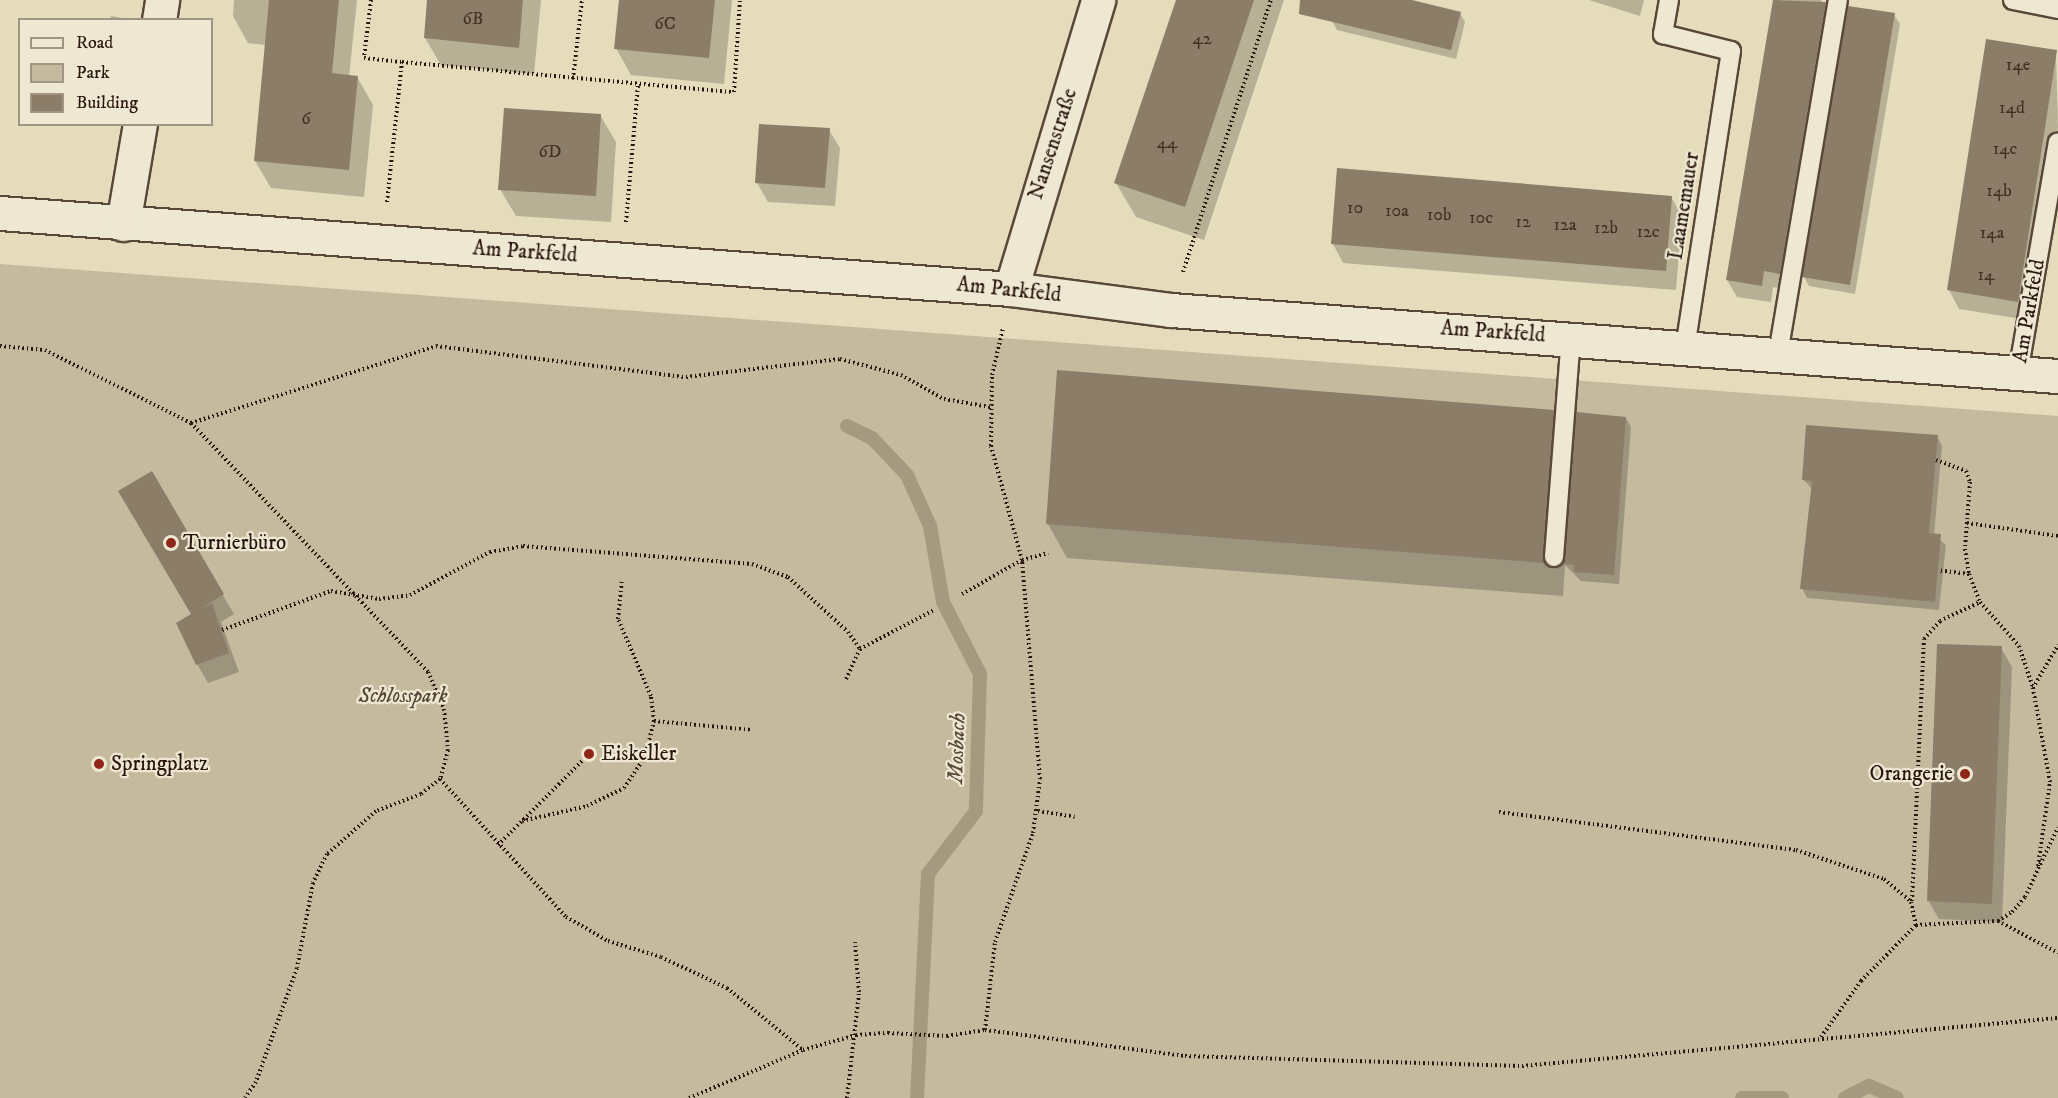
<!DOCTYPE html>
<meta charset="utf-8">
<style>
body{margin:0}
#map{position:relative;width:2058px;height:1098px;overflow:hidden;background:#e5dcbb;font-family:"IM FELL DW Pica",serif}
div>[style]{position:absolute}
.green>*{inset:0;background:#c5ba9e}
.shadow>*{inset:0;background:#0003}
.stream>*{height:14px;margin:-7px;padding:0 7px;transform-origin:7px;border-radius:7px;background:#a59980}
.building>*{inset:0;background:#8b7d68}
.path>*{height:4px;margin-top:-2px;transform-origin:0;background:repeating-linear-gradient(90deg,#2a160e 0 1.5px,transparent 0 4.5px)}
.roads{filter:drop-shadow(2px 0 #594839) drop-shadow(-2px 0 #594839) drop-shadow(0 2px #594839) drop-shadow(0 -2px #594839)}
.lane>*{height:18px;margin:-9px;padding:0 9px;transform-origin:9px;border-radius:9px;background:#eee8d3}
.street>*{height:33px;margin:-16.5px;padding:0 16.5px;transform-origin:16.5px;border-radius:16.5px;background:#eee8d3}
.dots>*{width:16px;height:16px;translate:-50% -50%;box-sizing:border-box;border:3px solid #eee8d3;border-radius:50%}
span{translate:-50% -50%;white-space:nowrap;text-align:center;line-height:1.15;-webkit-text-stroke:4.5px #eee8d3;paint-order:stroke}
.number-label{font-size:18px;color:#423024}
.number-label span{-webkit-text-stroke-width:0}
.street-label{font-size:21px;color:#2a160e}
.poi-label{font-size:21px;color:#2a160e}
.left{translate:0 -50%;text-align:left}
.right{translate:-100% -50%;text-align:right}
.park-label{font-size:21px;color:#584739;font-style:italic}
.water-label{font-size:22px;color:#5b4a3c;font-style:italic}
.legend{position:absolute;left:18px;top:18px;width:195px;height:108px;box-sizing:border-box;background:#eee8d3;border:2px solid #a09484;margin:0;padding:8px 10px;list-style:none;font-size:18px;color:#2a160e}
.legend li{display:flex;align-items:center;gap:12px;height:30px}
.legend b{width:30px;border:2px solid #a09484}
</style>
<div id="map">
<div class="green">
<i style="clip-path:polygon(0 264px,2058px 416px,2058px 1098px,0 1098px)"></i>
</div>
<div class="shadow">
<i style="clip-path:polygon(234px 0,357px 0,349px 77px,357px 77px,373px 105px,364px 197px,271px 188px,255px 161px,266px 45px,248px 43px,233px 16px)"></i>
<i style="clip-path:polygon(429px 0,541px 0,534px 74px,441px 65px,425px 38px)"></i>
<i style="clip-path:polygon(620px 0,732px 0,724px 84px,631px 75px,616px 48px)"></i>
<i style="clip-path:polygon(1177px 0,1284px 0,1204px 240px,1136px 217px,1116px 183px)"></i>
<i style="clip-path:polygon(1337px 0,1406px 0,1460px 13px,1465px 22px,1456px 59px,1337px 30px,1332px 21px)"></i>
<i style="clip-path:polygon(1589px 0,1644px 0,1640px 16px)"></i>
<i style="clip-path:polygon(1775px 0,1821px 0,1835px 20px,1789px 290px,1773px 287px,1771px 302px,1737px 297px,1727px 280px)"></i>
<i style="clip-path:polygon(1894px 15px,1900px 24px,1855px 294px,1809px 286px,1804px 277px)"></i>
<i style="clip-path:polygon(111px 16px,133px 20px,110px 20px)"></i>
<i style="clip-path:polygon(2056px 51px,2058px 127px,2028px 320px,1959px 309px,1949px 290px)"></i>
<i style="clip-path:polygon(600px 115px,616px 142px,611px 222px,516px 216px,500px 189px)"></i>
<i style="clip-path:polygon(829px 130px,840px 148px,835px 206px,768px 202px,757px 183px)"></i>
<i style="clip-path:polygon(1671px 197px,1682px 216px,1676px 290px,1343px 263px,1333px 244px)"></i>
<i style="clip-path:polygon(1553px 412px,1575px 449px,1626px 418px,1631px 427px,1619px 584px,1581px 581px,1565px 565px,1563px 596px,1067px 558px,1048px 524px)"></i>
<i style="clip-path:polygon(1937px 436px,1942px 446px,1934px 535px,1946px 545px,1939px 610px,1807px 598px,1802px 588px,1812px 489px,1804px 480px)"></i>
<i style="clip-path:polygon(151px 473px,234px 614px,221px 622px,239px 672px,208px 683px,197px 664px,193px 615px)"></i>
<i style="clip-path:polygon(2001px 648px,2012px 667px,2002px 922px,1939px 919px,1928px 900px)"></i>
</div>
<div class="stream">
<i style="left:847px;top:426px;width:28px;rotate:26deg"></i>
<i style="left:872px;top:438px;width:51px;rotate:46.6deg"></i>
<i style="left:907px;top:475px;width:56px;rotate:65.7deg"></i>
<i style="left:930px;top:526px;width:77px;rotate:80.3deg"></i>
<i style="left:943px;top:602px;width:81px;rotate:62.8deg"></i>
<i style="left:980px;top:674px;width:137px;rotate:91.7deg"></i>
<i style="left:976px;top:811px;width:79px;rotate:127.3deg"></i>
<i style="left:928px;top:874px;width:224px;rotate:92.8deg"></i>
<i style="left:1742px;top:1098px;width:40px"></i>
<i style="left:1845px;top:1098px;width:27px;rotate:-27deg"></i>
<i style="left:1869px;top:1086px;width:30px;rotate:23deg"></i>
</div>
<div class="building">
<i style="clip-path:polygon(269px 0,339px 0,332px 73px,358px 76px,349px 170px,254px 161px)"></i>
<i style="clip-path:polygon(427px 0,523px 0,519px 48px,424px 38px)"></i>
<i style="clip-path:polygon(619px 0,715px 0,709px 58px,614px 49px)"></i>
<i style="clip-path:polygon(1176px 0,1254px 0,1185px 207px,1114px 183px)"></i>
<i style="clip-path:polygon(1300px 0,1412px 0,1461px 12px,1451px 50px,1299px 14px)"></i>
<i style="clip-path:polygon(1773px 0,1826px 2px,1780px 274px,1764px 271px,1762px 286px,1726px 280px)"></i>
<i style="clip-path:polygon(1848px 6px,1895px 13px,1850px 285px,1802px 277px)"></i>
<i style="clip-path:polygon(1986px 39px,2057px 50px,2018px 302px,1947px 290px)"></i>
<i style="clip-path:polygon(504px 108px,601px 114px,596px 196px,498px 190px)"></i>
<i style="clip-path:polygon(759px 124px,830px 128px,825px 188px,755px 183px)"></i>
<i style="clip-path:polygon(1337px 168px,1672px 196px,1666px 271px,1331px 244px)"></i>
<i style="clip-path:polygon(1057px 370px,1554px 410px,1544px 563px,1046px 524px)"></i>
<i style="clip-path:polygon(1576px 412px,1626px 417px,1614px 575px,1574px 572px,1574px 565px,1563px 564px)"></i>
<i style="clip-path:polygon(1806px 425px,1938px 435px,1929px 533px,1941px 534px,1935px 602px,1800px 589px,1812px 481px,1802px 480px)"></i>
<i style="clip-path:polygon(152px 471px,224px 594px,200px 609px,212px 603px,229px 653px,196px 665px,176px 623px,191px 614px,118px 491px)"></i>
<i style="clip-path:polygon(1937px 644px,2002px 646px,1992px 904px,1927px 901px)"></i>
</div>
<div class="path">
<i style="left:371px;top:0;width:58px;rotate:96.9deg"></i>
<i style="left:364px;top:58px;width:38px;rotate:6deg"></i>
<i style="left:573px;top:79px;width:80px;rotate:-83.5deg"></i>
<i style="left:387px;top:202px;width:141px;rotate:-83.9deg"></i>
<i style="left:402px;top:62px;width:333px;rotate:5.2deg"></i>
<i style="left:734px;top:92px;width:92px;rotate:-86.3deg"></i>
<i style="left:626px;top:222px;width:138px;rotate:-85deg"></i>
<i style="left:1183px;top:272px;width:286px;rotate:-72.1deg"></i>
<i style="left:0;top:346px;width:45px;rotate:5.1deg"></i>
<i style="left:45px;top:350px;width:163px;rotate:26.6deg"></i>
<i style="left:191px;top:423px;width:257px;rotate:-17.4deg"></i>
<i style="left:436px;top:346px;width:252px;rotate:7.1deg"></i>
<i style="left:686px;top:377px;width:155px;rotate:-6.7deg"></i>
<i style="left:840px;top:359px;width:63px;rotate:14.7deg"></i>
<i style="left:901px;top:375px;width:49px;rotate:29.2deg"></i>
<i style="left:944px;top:399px;width:47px;rotate:9.9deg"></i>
<i style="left:191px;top:423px;width:344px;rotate:46.4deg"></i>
<i style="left:428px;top:672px;width:40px;rotate:66.6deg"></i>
<i style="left:444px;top:709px;width:41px;rotate:84.4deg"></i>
<i style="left:448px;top:750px;width:30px;rotate:105deg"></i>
<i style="left:440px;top:779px;width:24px;rotate:142deg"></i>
<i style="left:421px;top:794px;width:48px;rotate:159.3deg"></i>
<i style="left:376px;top:811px;width:65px;rotate:138.7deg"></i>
<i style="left:327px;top:854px;width:32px;rotate:116deg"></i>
<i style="left:313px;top:883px;width:86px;rotate:100.7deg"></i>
<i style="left:297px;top:968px;width:121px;rotate:109.8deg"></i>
<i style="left:256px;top:1082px;width:19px;rotate:125deg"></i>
<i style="left:1936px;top:460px;width:32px;rotate:20deg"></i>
<i style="left:1966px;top:471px;width:12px;rotate:70deg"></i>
<i style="left:1970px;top:482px;width:67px;rotate:94.3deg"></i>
<i style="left:1965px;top:549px;width:25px;rotate:81deg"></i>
<i style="left:1969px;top:574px;width:31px;rotate:-173deg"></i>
<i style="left:1967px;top:523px;width:92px;rotate:8.1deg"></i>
<i style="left:1969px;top:574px;width:30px;rotate:69deg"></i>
<i style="left:1980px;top:602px;width:59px;rotate:48.4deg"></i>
<i style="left:2019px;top:646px;width:44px;rotate:71.6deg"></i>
<i style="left:962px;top:594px;width:69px;rotate:-29.5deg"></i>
<i style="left:1022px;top:560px;width:27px;rotate:-15deg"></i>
<i style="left:222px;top:630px;width:116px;rotate:-19.7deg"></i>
<i style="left:331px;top:591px;width:49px;rotate:9.5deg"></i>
<i style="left:379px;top:599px;width:31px;rotate:-7deg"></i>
<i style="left:410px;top:595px;width:91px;rotate:-28.3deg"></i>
<i style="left:490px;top:552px;width:34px;rotate:-10deg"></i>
<i style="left:523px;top:546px;width:230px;rotate:4.5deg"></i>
<i style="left:752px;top:564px;width:38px;rotate:20deg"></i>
<i style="left:788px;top:577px;width:81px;rotate:42.5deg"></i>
<i style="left:848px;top:632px;width:21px;rotate:55deg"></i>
<i style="left:860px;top:649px;width:35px;rotate:115deg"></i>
<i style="left:860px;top:649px;width:84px;rotate:-27.8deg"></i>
<i style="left:654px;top:721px;width:98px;rotate:5.2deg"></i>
<i style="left:440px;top:779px;width:187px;rotate:47.6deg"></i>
<i style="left:566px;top:917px;width:48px;rotate:29.7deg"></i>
<i style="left:608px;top:941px;width:55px;rotate:16.8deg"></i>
<i style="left:661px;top:957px;width:73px;rotate:25.2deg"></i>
<i style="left:727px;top:988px;width:98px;rotate:39.2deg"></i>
<i style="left:1038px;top:811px;width:37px;rotate:9deg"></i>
<i style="left:1499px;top:812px;width:299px;rotate:7.3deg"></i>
<i style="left:1796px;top:850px;width:93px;rotate:18.2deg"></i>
<i style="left:1884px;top:879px;width:35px;rotate:40deg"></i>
<i style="left:1911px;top:902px;width:24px;rotate:78deg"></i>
<i style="left:1916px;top:925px;width:82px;rotate:-2.8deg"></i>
<i style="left:1998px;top:921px;width:17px;rotate:-33deg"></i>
<i style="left:2012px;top:912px;width:20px;rotate:-49deg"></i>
<i style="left:2025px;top:897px;width:77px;rotate:-64.8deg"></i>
<i style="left:522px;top:821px;width:67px;rotate:-13deg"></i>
<i style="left:587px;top:806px;width:41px;rotate:-25.9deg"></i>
<i style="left:624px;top:788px;width:37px;rotate:-56deg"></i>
<i style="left:645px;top:757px;width:37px;rotate:-76deg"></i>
<i style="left:654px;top:721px;width:25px;rotate:-97deg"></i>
<i style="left:651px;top:696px;width:84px;rotate:-113.2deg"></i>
<i style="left:618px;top:619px;width:40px;rotate:-84.3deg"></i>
<i style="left:498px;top:845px;width:129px;rotate:-45deg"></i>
<i style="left:2038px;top:866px;width:85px;rotate:-81.9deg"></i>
<i style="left:2050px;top:782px;width:96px;rotate:-100.3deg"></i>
<i style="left:2033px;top:688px;width:50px;rotate:-59.8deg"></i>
<i style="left:1912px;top:901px;width:262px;rotate:-87.4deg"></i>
<i style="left:1924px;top:639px;width:24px;rotate:-48deg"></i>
<i style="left:1940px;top:621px;width:44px;rotate:-25.4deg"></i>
<i style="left:1998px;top:921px;width:68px;rotate:28.1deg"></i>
<i style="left:985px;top:1030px;width:89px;rotate:-83.5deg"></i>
<i style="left:995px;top:942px;width:115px;rotate:-70.8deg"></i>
<i style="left:1033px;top:833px;width:54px;rotate:-82.6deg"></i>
<i style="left:1040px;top:779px;width:220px;rotate:-94.7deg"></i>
<i style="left:1022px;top:560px;width:118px;rotate:-105.2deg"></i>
<i style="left:991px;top:446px;width:71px;rotate:-89.2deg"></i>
<i style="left:992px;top:375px;width:48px;rotate:-76.8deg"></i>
<i style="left:1821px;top:1037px;width:69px;rotate:-54.5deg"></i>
<i style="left:1861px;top:981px;width:78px;rotate:-45.5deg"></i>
<i style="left:689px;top:1098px;width:124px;rotate:-22.8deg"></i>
<i style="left:803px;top:1050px;width:55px;rotate:-15.8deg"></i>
<i style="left:856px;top:1035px;width:32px;rotate:-4deg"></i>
<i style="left:888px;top:1033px;width:59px;rotate:2.9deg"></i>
<i style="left:947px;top:1036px;width:38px;rotate:-9deg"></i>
<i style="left:985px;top:1030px;width:202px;rotate:7.4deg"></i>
<i style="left:1185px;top:1056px;width:337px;rotate:1.7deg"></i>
<i style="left:1522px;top:1066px;width:538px;rotate:-5.12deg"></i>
<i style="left:847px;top:1098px;width:107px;rotate:-83.5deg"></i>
<i style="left:859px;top:992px;width:50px;rotate:-94.6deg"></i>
</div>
<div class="roads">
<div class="lane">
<i style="left:1669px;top:0;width:35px;rotate:100deg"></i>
<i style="left:1663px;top:34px;width:70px;rotate:14deg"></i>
<i style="left:1731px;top:51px;width:300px;rotate:98.8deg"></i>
<i style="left:2013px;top:0;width:46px;rotate:11.3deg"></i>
<i style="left:1778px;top:354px;width:359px;rotate:-80.4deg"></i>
<i style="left:2018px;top:373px;width:234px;rotate:-80.2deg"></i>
<i style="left:1554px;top:557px;width:221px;rotate:-85.6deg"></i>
</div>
<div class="street">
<i style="left:159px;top:20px;width:20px;rotate:-81deg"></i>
<i style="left:0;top:213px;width:1014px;rotate:4.3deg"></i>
<i style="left:1011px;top:289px;width:161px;rotate:7.5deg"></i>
<i style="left:1171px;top:310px;width:889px;rotate:4.26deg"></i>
<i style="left:123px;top:224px;width:101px;rotate:-80.4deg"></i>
<i style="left:1011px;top:289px;width:302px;rotate:-73.2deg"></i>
</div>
</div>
<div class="dots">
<i style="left:171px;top:543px;background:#8f2418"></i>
<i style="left:589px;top:754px;background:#8f2418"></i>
<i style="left:99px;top:764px;background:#8f2418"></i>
<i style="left:1965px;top:774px;background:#8f2418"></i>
</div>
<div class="number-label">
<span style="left:473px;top:19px">6B</span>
<span style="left:665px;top:24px">6C</span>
<span style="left:1202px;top:39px">42</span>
<span style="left:2018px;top:65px">14e</span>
<span style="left:2012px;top:108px">14d</span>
<span style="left:306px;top:119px">6</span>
<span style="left:1167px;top:143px">44</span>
<span style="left:2005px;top:149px">14c</span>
<span style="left:550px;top:152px">6D</span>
<span style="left:1999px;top:191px">14b</span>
<span style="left:1355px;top:208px">10</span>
<span style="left:1397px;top:211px">10a</span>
<span style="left:1439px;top:215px">10b</span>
<span style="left:1481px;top:218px">10c</span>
<span style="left:1523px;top:222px">12</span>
<span style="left:1565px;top:225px">12a</span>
<span style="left:1606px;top:228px">12b</span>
<span style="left:1648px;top:232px">12c</span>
<span style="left:1992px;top:233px">14a</span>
<span style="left:1986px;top:275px">14</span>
</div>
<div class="street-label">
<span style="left:1053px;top:144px;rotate:-72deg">Nansenstraße</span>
<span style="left:1684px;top:206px;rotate:-81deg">Laamemauer</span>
<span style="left:525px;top:252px;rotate:4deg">Am Parkfeld</span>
<span style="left:1009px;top:290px;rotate:6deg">Am Parkfeld</span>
<span style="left:2029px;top:311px;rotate:-80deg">Am Parkfeld</span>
<span style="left:1493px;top:332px;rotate:4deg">Am Parkfeld</span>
</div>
<div class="poi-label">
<span class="left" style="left:183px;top:543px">Turnierbüro</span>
<span class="left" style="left:601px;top:754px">Eiskeller</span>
<span class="left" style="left:111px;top:764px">Springplatz</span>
<span class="right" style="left:1953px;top:774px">Orangerie</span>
</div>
<div class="park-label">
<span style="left:403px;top:696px">Schlosspark</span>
</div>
<div class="water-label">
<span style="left:957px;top:748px;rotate:-88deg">Mosbach</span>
</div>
<ul class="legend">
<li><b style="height:8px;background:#eee8d3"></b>Road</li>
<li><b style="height:16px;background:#c5ba9e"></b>Park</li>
<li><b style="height:16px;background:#8b7d68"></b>Building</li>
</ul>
</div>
